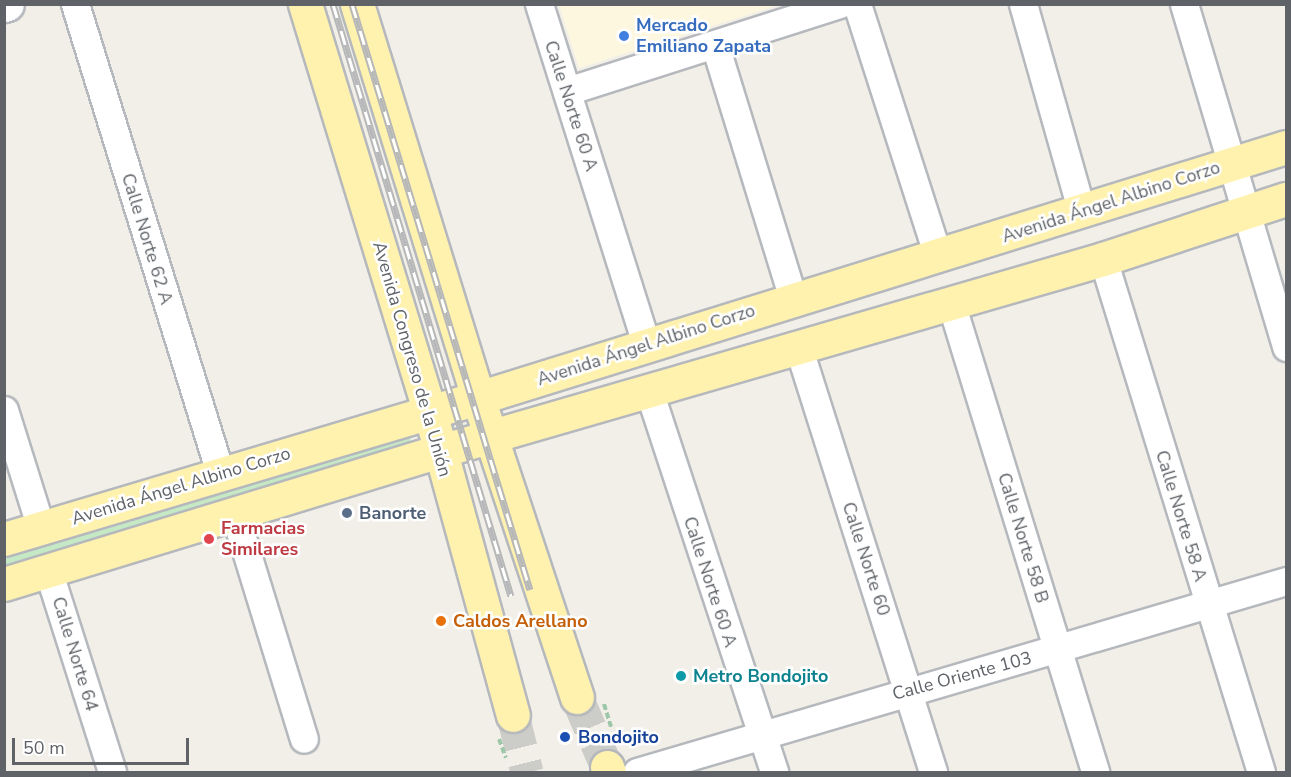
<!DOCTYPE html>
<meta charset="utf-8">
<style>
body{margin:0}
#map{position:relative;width:1291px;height:777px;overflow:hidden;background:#f1efe8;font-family:"Nunito Sans",sans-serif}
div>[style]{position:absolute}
.commercial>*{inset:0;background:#fef7e0}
.green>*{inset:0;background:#c5e8c5}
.primary-tunnel>*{height:33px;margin-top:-16.5px;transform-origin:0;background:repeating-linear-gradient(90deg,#ccccc8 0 33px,transparent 0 49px)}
.path>*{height:4px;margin-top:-2px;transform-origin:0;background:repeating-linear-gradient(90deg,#9cc7a9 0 6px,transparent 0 9px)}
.roads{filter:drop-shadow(2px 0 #b5b8bc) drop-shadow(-2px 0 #b5b8bc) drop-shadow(0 2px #b5b8bc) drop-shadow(0 -2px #b5b8bc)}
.street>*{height:27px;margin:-13.5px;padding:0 13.5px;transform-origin:13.5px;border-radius:13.5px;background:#fff}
.secondary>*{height:33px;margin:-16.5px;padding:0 16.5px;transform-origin:16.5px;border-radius:16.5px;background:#fff}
.primary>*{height:33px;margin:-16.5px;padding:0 16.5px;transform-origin:16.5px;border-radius:16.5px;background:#fff2af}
.rail>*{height:7px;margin-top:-3.5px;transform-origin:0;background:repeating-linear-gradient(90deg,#fff 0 14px,#b6b7b8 0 28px);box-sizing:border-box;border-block:2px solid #b6b7b8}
.dots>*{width:16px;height:16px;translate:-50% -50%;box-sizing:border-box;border:3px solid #fff;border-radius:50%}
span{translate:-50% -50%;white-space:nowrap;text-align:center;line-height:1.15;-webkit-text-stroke:5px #fff;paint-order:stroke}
.shop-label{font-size:18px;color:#366cbe;font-weight:700}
.left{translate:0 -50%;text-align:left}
.street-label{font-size:18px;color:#5f6368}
.service-label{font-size:18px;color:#4e5e75;font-weight:700}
.health-label{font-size:18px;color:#be3a42;font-weight:700}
.food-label{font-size:18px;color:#c56008;font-weight:700}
.culture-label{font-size:18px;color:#0d838f;font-weight:700}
.transit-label{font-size:18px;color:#164399;font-weight:700}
.frame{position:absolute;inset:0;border:6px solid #5f6368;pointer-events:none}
.scale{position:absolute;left:12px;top:738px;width:177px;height:27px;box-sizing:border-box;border:3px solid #5f6368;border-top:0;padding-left:8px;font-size:18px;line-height:21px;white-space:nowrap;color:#5f6368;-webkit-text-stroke:4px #fff;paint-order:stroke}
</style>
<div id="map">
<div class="commercial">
<i style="clip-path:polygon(559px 5px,559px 4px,779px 5px,579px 68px)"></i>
</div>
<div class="green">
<i style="clip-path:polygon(410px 430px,411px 448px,5px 565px,5px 543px)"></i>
</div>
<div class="primary-tunnel">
<i style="left:577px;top:697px;width:76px;rotate:66.8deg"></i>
<i style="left:513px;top:715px;width:59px;rotate:76.2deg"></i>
</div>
<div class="path">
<i style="left:604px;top:704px;width:24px;rotate:73deg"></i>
<i style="left:499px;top:739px;width:20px;rotate:70deg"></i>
</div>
<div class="roads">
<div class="street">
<i style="left:75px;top:4px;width:491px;rotate:72.8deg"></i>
<i style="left:539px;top:4px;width:356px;rotate:72.5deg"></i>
<i style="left:857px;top:4px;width:266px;rotate:72.2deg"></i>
<i style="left:1023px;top:4px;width:216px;rotate:74.2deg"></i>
<i style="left:1184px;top:4px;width:358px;rotate:73.4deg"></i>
<i style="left:715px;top:45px;width:265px;rotate:72.9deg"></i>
<i style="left:567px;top:91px;width:286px;rotate:-17.7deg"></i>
<i style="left:1103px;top:259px;width:537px;rotate:72.88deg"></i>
<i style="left:951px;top:303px;width:491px;rotate:72.9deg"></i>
<i style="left:798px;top:346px;width:447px;rotate:72.4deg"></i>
<i style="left:649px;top:391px;width:401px;rotate:71.8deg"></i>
<i style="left:4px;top:410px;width:124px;rotate:72.6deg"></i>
<i style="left:235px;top:515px;width:234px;rotate:72.9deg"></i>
<i style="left:48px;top:570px;width:212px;rotate:72.4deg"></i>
<i style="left:637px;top:772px;width:677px;rotate:-16.4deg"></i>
</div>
<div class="secondary">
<i style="left:4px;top:5px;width:3px;rotate:-18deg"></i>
</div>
<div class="primary">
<i style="left:305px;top:4px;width:427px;rotate:73deg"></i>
<i style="left:430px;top:412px;width:314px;rotate:74.7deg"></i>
<i style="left:357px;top:4px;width:412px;rotate:72.9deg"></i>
<i style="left:478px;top:398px;width:315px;rotate:71.7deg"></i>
<i style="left:4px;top:539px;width:495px;rotate:-16.6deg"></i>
<i style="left:478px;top:398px;width:846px;rotate:-17.26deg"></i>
<i style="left:4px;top:584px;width:456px;rotate:-17deg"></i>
<i style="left:440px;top:451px;width:690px;rotate:-16.15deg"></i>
<i style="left:1103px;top:259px;width:193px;rotate:-18.2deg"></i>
<i style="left:607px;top:767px;width:5px;rotate:68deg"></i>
</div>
</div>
<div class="rail">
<i style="left:333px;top:4px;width:618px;rotate:73.27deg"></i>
<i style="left:352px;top:4px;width:612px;rotate:73.1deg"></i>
</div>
<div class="dots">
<i style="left:624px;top:36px;background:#3f7fe0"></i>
<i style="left:347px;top:513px;background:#5c6f8a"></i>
<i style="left:209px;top:539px;background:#e0444e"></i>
<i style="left:441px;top:621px;background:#e8710a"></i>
<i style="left:681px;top:676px;background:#0f9aa8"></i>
<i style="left:565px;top:737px;background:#1a4fb4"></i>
</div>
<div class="shop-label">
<span class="left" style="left:636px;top:36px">Mercado<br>Emiliano Zapata</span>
</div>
<div class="street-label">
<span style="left:571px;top:106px;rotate:72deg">Calle Norte 60 A</span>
<span style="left:1111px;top:202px;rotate:-18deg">Avenida Ángel Albino Corzo</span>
<span style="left:147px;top:239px;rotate:73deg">Calle Norte 62 A</span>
<span style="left:646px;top:345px;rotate:-18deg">Avenida Ángel Albino Corzo</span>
<span style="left:412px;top:359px;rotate:74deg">Avenida Congreso de la Unión</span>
<span style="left:181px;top:486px;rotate:-17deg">Avenida Ángel Albino Corzo</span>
<span style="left:1181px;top:516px;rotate:73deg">Calle Norte 58 A</span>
<span style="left:1023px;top:538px;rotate:73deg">Calle Norte 58 B</span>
<span style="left:866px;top:559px;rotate:72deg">Calle Norte 60</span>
<span style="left:710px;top:582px;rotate:72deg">Calle Norte 60 A</span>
<span style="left:75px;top:654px;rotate:73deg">Calle Norte 64</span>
<span style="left:962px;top:676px;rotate:-15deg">Calle Oriente 103</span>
</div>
<div class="service-label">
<span class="left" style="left:359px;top:513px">Banorte</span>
</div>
<div class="health-label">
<span class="left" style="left:221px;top:539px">Farmacias<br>Similares</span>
</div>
<div class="food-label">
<span class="left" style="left:453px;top:621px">Caldos Arellano</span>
</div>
<div class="culture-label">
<span class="left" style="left:693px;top:676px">Metro Bondojito</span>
</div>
<div class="transit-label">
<span class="left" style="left:578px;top:737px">Bondojito</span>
</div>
<div class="frame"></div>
<div class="scale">50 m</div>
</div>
